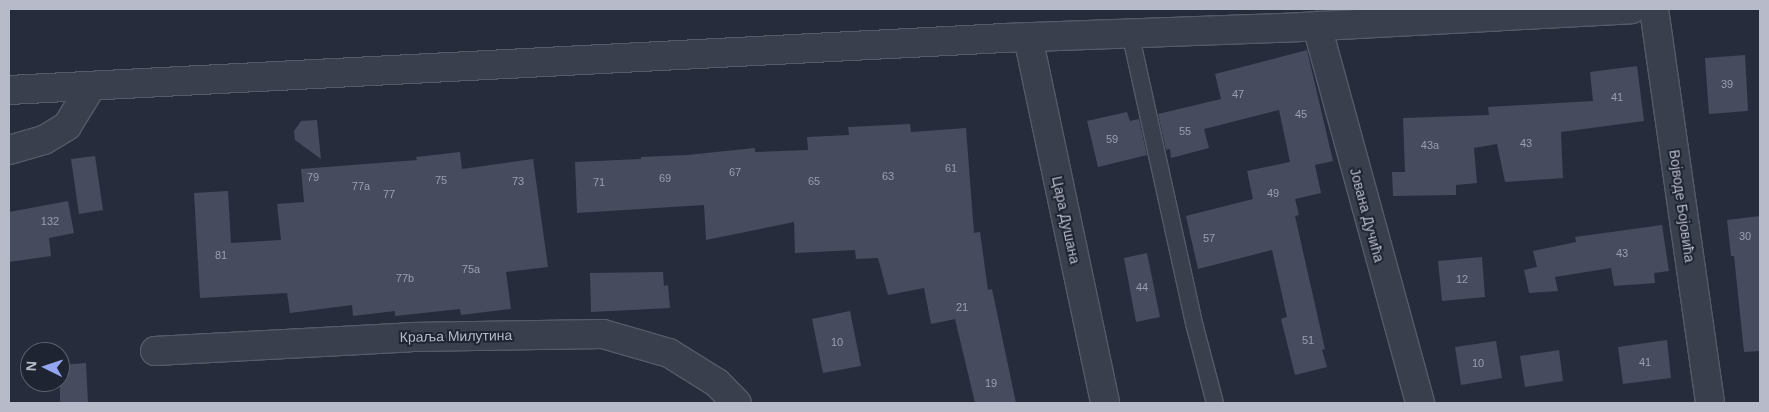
<!DOCTYPE html>
<meta charset="utf-8">
<style>
body{margin:0}
#map{position:relative;width:1769px;height:412px;overflow:hidden;background:#272c3d;font-family:Helvetica,sans-serif}
div>[style]{position:absolute}
.building>*{inset:0;background:#464b5e}
.roads{filter:drop-shadow(1px 0 #555a68) drop-shadow(-1px 0 #555a68) drop-shadow(0 1px #555a68) drop-shadow(0 -1px #555a68)}
.service>*{height:16px;margin:-8px;padding:0 8px;transform-origin:8px;border-radius:8px;background:#3a3f4d}
.minor>*{height:28px;margin:-14px;padding:0 14px;transform-origin:14px;border-radius:14px;background:#3a3f4d}
span{translate:-50% -50%;white-space:nowrap;text-align:center;line-height:1.15;-webkit-text-stroke:4px #1f2432;paint-order:stroke}
.number-label{font-size:11px;color:#9b9eae}
.number-label span{-webkit-text-stroke-width:0}
.street-label{font-size:14px;color:#b7bac8}
.frame{position:absolute;inset:0;border:10px solid #b7bac8;pointer-events:none}
.north{position:absolute;left:20px;top:342px;width:50px;height:50px;box-sizing:border-box;background:#1f2432;border:1px solid #5c606e;border-radius:50%;rotate:274deg;font-size:14px;font-weight:700;line-height:20px;text-align:center;color:#b7bac8}
.north::after{content:'';display:block;margin:auto;width:18px;height:22px;background:#94a6ef;clip-path:polygon(50% 0,100% 100%,50% 72%,0 100%)}
</style>
<div id="map">
<div class="building">
<i style="clip-path:polygon(1307px 50px,1333px 161px,1315px 165px,1321px 193px,1295px 199px,1299px 215px,1295px 216px,1325px 349px,1322px 350px,1327px 367px,1295px 375px,1281px 319px,1287px 317px,1272px 250px,1198px 269px,1186px 216px,1253px 199px,1247px 171px,1290px 162px,1279px 110px,1204px 129px,1209px 148px,1171px 158px,1170px 149px,1166px 150px,1158px 114px,1221px 99px,1215px 74px)"></i>
<i style="clip-path:polygon(1745px 55px,1748px 111px,1709px 114px,1705px 58px)"></i>
<i style="clip-path:polygon(1637px 66px,1644px 121px,1561px 132px,1563px 178px,1505px 182px,1497px 144px,1474px 148px,1477px 183px,1456px 185px,1456px 195px,1393px 196px,1392px 172px,1405px 172px,1403px 118px,1489px 115px,1488px 107px,1593px 101px,1590px 72px)"></i>
<i style="clip-path:polygon(1127px 112px,1130px 121px,1139px 119px,1147px 155px,1098px 167px,1087px 121px)"></i>
<i style="clip-path:polygon(317px 120px,321px 159px,295px 140px,294px 131px,301px 121px)"></i>
<i style="clip-path:polygon(910px 124px,911px 132px,966px 128px,974px 233px,980px 232px,988px 290px,992px 289px,1016px 403px,975px 403px,955px 319px,931px 324px,924px 288px,888px 295px,878px 258px,856px 259px,855px 250px,795px 253px,794px 222px,706px 240px,704px 205px,577px 213px,575px 162px,641px 159px,641px 157px,687px 155px,755px 148px,755px 152px,808px 150px,807px 137px,849px 135px,848px 127px)"></i>
<i style="clip-path:polygon(460px 152px,462px 169px,533px 159px,548px 267px,506px 272px,511px 309px,461px 315px,460px 309px,395px 316px,395px 311px,353px 316px,352px 305px,290px 313px,287px 293px,200px 298px,194px 193px,228px 191px,231px 243px,281px 240px,277px 204px,304px 202px,301px 169px,417px 160px,416px 157px)"></i>
<i style="clip-path:polygon(95px 156px,103px 210px,79px 214px,71px 159px)"></i>
<i style="clip-path:polygon(68px 201px,74px 233px,49px 238px,51px 256px,9px 262px,9px 212px)"></i>
<i style="clip-path:polygon(1760px 216px,1760px 351px,1744px 352px,1734px 256px,1731px 256px,1727px 220px)"></i>
<i style="clip-path:polygon(1662px 225px,1669px 271px,1654px 273px,1655px 283px,1614px 286px,1611px 268px,1555px 277px,1558px 291px,1529px 293px,1524px 270px,1537px 267px,1533px 251px,1576px 242px,1575px 237px)"></i>
<i style="clip-path:polygon(1147px 253px,1160px 317px,1136px 322px,1124px 258px)"></i>
<i style="clip-path:polygon(1482px 257px,1485px 297px,1442px 301px,1438px 261px)"></i>
<i style="clip-path:polygon(663px 272px,664px 286px,668px 285px,670px 308px,591px 312px,590px 273px)"></i>
<i style="clip-path:polygon(850px 311px,861px 366px,823px 373px,812px 319px)"></i>
<i style="clip-path:polygon(1667px 340px,1671px 378px,1623px 384px,1618px 347px)"></i>
<i style="clip-path:polygon(1496px 341px,1502px 378px,1461px 385px,1455px 347px)"></i>
<i style="clip-path:polygon(1559px 350px,1563px 381px,1525px 387px,1520px 356px)"></i>
<i style="clip-path:polygon(86px 363px,88px 403px,60px 403px,60px 365px)"></i>
</div>
<div class="roads">
<div class="service">
<i style="left:1130px;top:32px;width:302px;rotate:77.6deg"></i>
<i style="left:1195px;top:327px;width:79px;rotate:75.3deg"></i>
</div>
<div class="minor">
<i style="left:1654px;top:9px;width:398px;rotate:81.9deg"></i>
<i style="left:1317px;top:26px;width:391px;rotate:74.7deg"></i>
<i style="left:1028px;top:37px;width:374px;rotate:78.1deg"></i>
<i style="left:9px;top:90px;width:997px;rotate:-2.99deg"></i>
<i style="left:1005px;top:38px;width:297px;rotate:-2.1deg"></i>
<i style="left:1302px;top:27px;width:330px;rotate:-3.1deg"></i>
<i style="left:9px;top:150px;width:36px;rotate:-16deg"></i>
<i style="left:44px;top:140px;width:27px;rotate:-31deg"></i>
<i style="left:67px;top:126px;width:46px;rotate:-58.4deg"></i>
<i style="left:155px;top:351px;width:256px;rotate:-3.1deg"></i>
<i style="left:411px;top:337px;width:192px;rotate:-0.9deg"></i>
<i style="left:603px;top:334px;width:69px;rotate:16.1deg"></i>
<i style="left:669px;top:353px;width:57px;rotate:32deg"></i>
<i style="left:717px;top:383px;width:28px;rotate:45deg"></i>
</div>
</div>
<div class="number-label">
<span style="left:1727px;top:84px">39</span>
<span style="left:1238px;top:94px">47</span>
<span style="left:1617px;top:97px">41</span>
<span style="left:1301px;top:114px">45</span>
<span style="left:1185px;top:131px">55</span>
<span style="left:1112px;top:139px">59</span>
<span style="left:1526px;top:143px">43</span>
<span style="left:1430px;top:145px">43a</span>
<span style="left:951px;top:168px">61</span>
<span style="left:735px;top:172px">67</span>
<span style="left:888px;top:176px">63</span>
<span style="left:313px;top:177px">79</span>
<span style="left:665px;top:178px">69</span>
<span style="left:441px;top:180px">75</span>
<span style="left:518px;top:181px">73</span>
<span style="left:814px;top:181px">65</span>
<span style="left:599px;top:182px">71</span>
<span style="left:361px;top:186px">77a</span>
<span style="left:1273px;top:193px">49</span>
<span style="left:389px;top:194px">77</span>
<span style="left:50px;top:221px">132</span>
<span style="left:1745px;top:236px">30</span>
<span style="left:1209px;top:238px">57</span>
<span style="left:1622px;top:253px">43</span>
<span style="left:221px;top:255px">81</span>
<span style="left:471px;top:269px">75a</span>
<span style="left:405px;top:278px">77b</span>
<span style="left:1462px;top:279px">12</span>
<span style="left:1142px;top:287px">44</span>
<span style="left:962px;top:307px">21</span>
<span style="left:1308px;top:340px">51</span>
<span style="left:837px;top:342px">10</span>
<span style="left:1645px;top:362px">41</span>
<span style="left:1478px;top:363px">10</span>
<span style="left:991px;top:383px">19</span>
</div>
<div class="street-label">
<span style="left:1682px;top:206px;rotate:82deg">Војводе Бојовића</span>
<span style="left:1367px;top:215px;rotate:75deg">Јована Дучића</span>
<span style="left:1066px;top:220px;rotate:78deg">Цара Душана</span>
<span style="left:456px;top:336px;rotate:-1deg">Краља Милутина</span>
</div>
<div class="frame"></div>
<div class="north">N</div>
</div>
